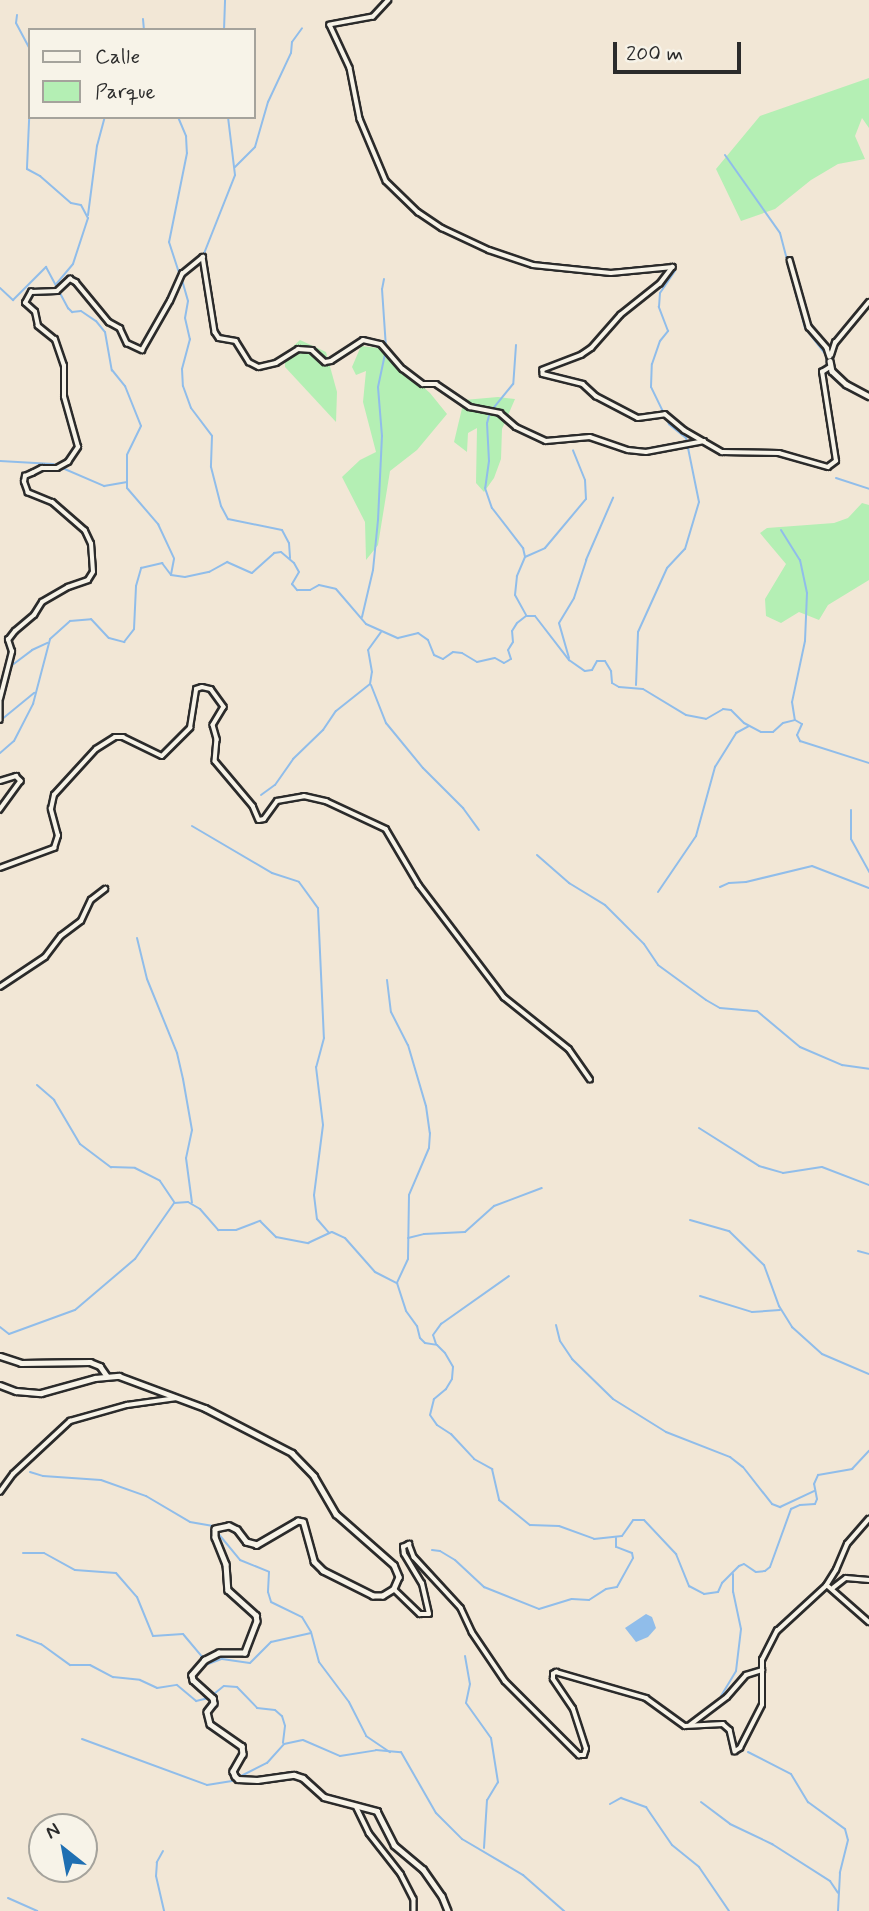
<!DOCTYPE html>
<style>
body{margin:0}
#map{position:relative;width:869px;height:1911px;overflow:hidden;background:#f2e7d6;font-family:Mynerve,sans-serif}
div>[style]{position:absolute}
.green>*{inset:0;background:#b4efb4}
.water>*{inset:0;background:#90bdea}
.stream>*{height:2px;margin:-1px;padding:0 1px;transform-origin:1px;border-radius:1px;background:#90bdea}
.roads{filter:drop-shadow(2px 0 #2b2b2b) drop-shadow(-2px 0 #2b2b2b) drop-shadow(0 2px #2b2b2b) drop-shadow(0 -2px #2b2b2b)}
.street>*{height:3.5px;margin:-1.75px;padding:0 1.75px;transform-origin:1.75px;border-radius:1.75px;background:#f7f3e8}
.secondary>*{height:4.5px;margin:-2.25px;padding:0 2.25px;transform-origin:2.25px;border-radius:2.25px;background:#f7f3e8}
span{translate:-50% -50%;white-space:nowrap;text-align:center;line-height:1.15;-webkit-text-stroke:5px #f7f3e8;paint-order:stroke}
.legend{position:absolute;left:28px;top:28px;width:228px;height:91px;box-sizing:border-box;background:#f7f3e8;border:2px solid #a5a39c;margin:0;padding:9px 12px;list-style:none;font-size:21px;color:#2b2b2b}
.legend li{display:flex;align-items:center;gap:14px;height:35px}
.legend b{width:35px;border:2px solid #a5a39c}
.north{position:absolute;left:28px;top:1813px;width:70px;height:70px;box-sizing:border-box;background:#f7f3e8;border:2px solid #a5a39c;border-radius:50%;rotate:329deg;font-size:19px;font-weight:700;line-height:28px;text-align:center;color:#2b2b2b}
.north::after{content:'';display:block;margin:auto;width:24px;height:32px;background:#1f6fb2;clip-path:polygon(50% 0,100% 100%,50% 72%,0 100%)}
.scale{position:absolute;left:613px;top:42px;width:128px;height:32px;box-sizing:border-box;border:4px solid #2b2b2b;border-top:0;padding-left:9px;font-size:21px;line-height:24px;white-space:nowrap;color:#2b2b2b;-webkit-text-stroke:5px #f7f3e8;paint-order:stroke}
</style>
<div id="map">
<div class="green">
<i style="clip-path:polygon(869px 78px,869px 128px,862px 118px,855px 136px,865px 159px,838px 164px,811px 180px,775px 209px,741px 221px,716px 169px,760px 116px)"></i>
<i style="clip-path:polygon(300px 340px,326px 352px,337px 392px,336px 422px,285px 367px,285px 354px)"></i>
<i style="clip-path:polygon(361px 346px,378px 348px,430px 393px,447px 414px,417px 450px,390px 471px,378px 545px,366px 560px,365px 522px,342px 477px,360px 460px,376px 452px,363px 402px,366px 371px,356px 375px,352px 367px)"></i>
<i style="clip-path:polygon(498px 397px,515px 399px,502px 429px,501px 459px,494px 478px,484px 492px,476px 483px,477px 428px,468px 433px,467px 452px,454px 442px,464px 400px)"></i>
<i style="clip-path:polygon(862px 503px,869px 505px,869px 580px,828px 605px,819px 620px,799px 612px,781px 623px,766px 616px,765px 599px,786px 564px,760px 533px,767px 528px,834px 523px,848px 518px)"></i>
</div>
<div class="water">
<i style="clip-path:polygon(646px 1614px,652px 1617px,656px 1628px,648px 1637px,636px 1642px,625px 1628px)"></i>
</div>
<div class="stream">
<i style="left:17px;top:15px;width:8px;rotate:97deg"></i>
<i style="left:16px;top:23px;width:30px;rotate:62deg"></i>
<i style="left:143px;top:19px;width:11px;rotate:85deg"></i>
<i style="left:224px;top:30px;width:30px;rotate:-88deg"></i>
<i style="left:30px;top:99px;width:70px;rotate:92.5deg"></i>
<i style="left:27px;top:169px;width:15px;rotate:28deg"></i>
<i style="left:40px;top:176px;width:41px;rotate:41.1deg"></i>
<i style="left:71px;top:203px;width:10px;rotate:11deg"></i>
<i style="left:81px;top:205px;width:15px;rotate:62deg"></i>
<i style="left:88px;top:218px;width:48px;rotate:108.1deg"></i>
<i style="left:73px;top:264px;width:25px;rotate:130deg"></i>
<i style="left:178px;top:117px;width:21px;rotate:67deg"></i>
<i style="left:186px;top:136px;width:17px;rotate:87deg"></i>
<i style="left:187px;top:153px;width:91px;rotate:101.4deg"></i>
<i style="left:169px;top:242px;width:35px;rotate:72deg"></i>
<i style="left:725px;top:155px;width:95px;rotate:54.8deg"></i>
<i style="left:780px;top:233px;width:98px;rotate:75.3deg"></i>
<i style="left:805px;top:328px;width:34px;rotate:52deg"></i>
<i style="left:826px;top:355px;width:19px;rotate:81deg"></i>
<i style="left:829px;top:374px;width:21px;rotate:43deg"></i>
<i style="left:844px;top:388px;width:27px;rotate:24deg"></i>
<i style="left:235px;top:167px;width:28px;rotate:-45deg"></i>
<i style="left:255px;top:147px;width:47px;rotate:-73.9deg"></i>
<i style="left:268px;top:102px;width:54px;rotate:-64.9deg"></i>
<i style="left:291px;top:53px;width:11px;rotate:-85deg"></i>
<i style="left:292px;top:42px;width:17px;rotate:-54deg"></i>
<i style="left:88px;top:215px;width:70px;rotate:-82.6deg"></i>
<i style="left:97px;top:146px;width:30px;rotate:-75deg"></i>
<i style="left:203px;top:256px;width:87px;rotate:-68.4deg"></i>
<i style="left:235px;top:175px;width:58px;rotate:-96.9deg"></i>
<i style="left:384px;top:279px;width:10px;rotate:101deg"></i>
<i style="left:382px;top:289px;width:58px;rotate:86.1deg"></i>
<i style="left:182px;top:280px;width:22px;rotate:74deg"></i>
<i style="left:188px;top:301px;width:17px;rotate:100deg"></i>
<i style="left:185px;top:318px;width:22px;rotate:77deg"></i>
<i style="left:190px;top:339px;width:31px;rotate:105deg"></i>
<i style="left:182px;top:369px;width:17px;rotate:87deg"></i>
<i style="left:183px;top:386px;width:23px;rotate:70deg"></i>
<i style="left:191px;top:408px;width:35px;rotate:53deg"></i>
<i style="left:212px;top:436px;width:31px;rotate:92deg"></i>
<i style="left:211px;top:467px;width:40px;rotate:75.6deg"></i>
<i style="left:221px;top:506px;width:15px;rotate:62deg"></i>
<i style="left:228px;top:519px;width:55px;rotate:11.5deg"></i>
<i style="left:282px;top:530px;width:15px;rotate:62deg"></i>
<i style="left:289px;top:543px;width:15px;rotate:86deg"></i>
<i style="left:0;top:288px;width:18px;rotate:43deg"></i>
<i style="left:13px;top:300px;width:47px;rotate:-45deg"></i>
<i style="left:46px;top:267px;width:47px;rotate:61.8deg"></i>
<i style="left:68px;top:308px;width:6px;rotate:45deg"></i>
<i style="left:72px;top:312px;width:9px;rotate:-6deg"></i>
<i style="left:81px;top:311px;width:18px;rotate:34deg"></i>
<i style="left:96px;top:321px;width:14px;rotate:51deg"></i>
<i style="left:105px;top:332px;width:39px;rotate:80deg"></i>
<i style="left:112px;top:370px;width:21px;rotate:51deg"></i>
<i style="left:125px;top:386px;width:43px;rotate:68.2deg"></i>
<i style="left:141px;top:426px;width:32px;rotate:116deg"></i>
<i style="left:127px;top:455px;width:33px;rotate:90deg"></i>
<i style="left:127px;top:488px;width:48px;rotate:49.3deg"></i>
<i style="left:158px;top:524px;width:38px;rotate:65deg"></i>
<i style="left:174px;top:559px;width:16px;rotate:101deg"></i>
<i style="left:516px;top:345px;width:39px;rotate:94deg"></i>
<i style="left:513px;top:384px;width:36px;rotate:129deg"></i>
<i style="left:490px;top:412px;width:11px;rotate:105deg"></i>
<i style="left:487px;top:423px;width:38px;rotate:87deg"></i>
<i style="left:489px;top:461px;width:27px;rotate:98deg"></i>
<i style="left:485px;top:488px;width:21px;rotate:71deg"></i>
<i style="left:492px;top:508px;width:51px;rotate:52.2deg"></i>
<i style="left:523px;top:548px;width:9px;rotate:77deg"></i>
<i style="left:525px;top:557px;width:21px;rotate:113deg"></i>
<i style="left:517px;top:576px;width:19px;rotate:96deg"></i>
<i style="left:515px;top:595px;width:23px;rotate:61deg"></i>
<i style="left:0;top:461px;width:53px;rotate:3.2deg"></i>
<i style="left:53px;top:464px;width:56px;rotate:23.3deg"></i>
<i style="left:104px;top:486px;width:22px;rotate:-10deg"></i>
<i style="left:836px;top:478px;width:35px;rotate:18deg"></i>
<i style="left:781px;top:530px;width:36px;rotate:58deg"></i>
<i style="left:800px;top:560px;width:34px;rotate:78deg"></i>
<i style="left:807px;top:593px;width:48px;rotate:92.4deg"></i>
<i style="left:805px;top:641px;width:62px;rotate:102deg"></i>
<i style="left:792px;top:702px;width:18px;rotate:81deg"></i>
<i style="left:525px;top:557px;width:22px;rotate:-24deg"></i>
<i style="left:545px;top:548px;width:64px;rotate:-50.1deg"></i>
<i style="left:586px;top:499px;width:19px;rotate:-93deg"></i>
<i style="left:585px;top:480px;width:32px;rotate:-112deg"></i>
<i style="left:362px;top:617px;width:48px;rotate:-76.8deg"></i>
<i style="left:373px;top:570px;width:50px;rotate:-84.3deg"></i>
<i style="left:378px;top:520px;width:84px;rotate:-87.3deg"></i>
<i style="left:382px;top:436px;width:49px;rotate:-94.7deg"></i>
<i style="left:378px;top:387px;width:35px;rotate:-78deg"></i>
<i style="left:569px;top:658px;width:36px;rotate:-106deg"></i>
<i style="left:559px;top:623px;width:29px;rotate:-59deg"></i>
<i style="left:574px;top:598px;width:40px;rotate:-72deg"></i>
<i style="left:586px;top:560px;width:68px;rotate:-66.5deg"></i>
<i style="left:11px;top:666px;width:26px;rotate:-37deg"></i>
<i style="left:32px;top:650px;width:17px;rotate:-25deg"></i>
<i style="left:371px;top:685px;width:41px;rotate:68.5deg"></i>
<i style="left:386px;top:723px;width:58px;rotate:50.6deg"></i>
<i style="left:423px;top:768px;width:57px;rotate:45deg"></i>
<i style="left:463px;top:808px;width:27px;rotate:54deg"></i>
<i style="left:636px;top:685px;width:53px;rotate:-87.8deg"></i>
<i style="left:638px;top:632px;width:70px;rotate:-65.6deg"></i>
<i style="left:667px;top:568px;width:26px;rotate:-47deg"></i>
<i style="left:685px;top:549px;width:49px;rotate:-73.4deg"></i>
<i style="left:699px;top:502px;width:65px;rotate:-101.5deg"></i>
<i style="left:686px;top:438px;width:22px;rotate:-141deg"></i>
<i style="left:669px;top:424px;width:41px;rotate:-115.9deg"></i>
<i style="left:651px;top:387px;width:23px;rotate:-88deg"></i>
<i style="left:652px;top:364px;width:24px;rotate:-71deg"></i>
<i style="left:660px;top:341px;width:13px;rotate:-51deg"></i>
<i style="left:668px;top:331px;width:26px;rotate:-111deg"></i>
<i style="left:659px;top:307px;width:14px;rotate:-86deg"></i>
<i style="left:660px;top:293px;width:27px;rotate:-56deg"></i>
<i style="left:1px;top:720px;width:43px;rotate:-39.3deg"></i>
<i style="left:0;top:753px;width:18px;rotate:-41deg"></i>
<i style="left:14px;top:741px;width:42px;rotate:-62.8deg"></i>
<i style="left:33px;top:704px;width:67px;rotate:-75.3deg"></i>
<i style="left:50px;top:639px;width:27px;rotate:-42deg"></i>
<i style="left:70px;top:621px;width:21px;rotate:-5deg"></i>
<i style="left:91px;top:619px;width:26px;rotate:47deg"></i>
<i style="left:109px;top:638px;width:16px;rotate:15deg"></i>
<i style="left:124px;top:642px;width:16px;rotate:-52deg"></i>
<i style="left:134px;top:629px;width:43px;rotate:-87.3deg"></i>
<i style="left:136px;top:586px;width:19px;rotate:-74deg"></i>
<i style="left:141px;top:568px;width:22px;rotate:-13deg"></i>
<i style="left:162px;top:563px;width:15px;rotate:53deg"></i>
<i style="left:171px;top:575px;width:14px;rotate:8deg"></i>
<i style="left:185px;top:577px;width:25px;rotate:-12deg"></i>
<i style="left:209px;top:572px;width:21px;rotate:-29deg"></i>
<i style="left:227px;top:562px;width:27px;rotate:24deg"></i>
<i style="left:252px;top:573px;width:30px;rotate:-42deg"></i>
<i style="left:274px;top:553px;width:7px;rotate:-8deg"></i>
<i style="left:281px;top:552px;width:17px;rotate:40deg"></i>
<i style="left:294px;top:563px;width:10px;rotate:61deg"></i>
<i style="left:299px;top:572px;width:14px;rotate:120deg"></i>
<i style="left:292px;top:584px;width:8px;rotate:50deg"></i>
<i style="left:297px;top:590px;width:13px"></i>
<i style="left:310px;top:590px;width:10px;rotate:-29deg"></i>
<i style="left:319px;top:585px;width:17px;rotate:13deg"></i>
<i style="left:336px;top:589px;width:46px;rotate:49.4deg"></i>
<i style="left:366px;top:624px;width:35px;rotate:24deg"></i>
<i style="left:398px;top:638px;width:21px;rotate:-14deg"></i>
<i style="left:418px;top:633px;width:12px;rotate:35deg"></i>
<i style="left:428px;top:640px;width:16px;rotate:68deg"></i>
<i style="left:434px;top:655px;width:10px;rotate:24deg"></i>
<i style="left:443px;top:659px;width:12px;rotate:-35deg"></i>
<i style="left:453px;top:652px;width:9px;rotate:6deg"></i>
<i style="left:462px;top:653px;width:17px;rotate:31deg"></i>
<i style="left:477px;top:662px;width:18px;rotate:-13deg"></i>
<i style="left:495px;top:658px;width:10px;rotate:29deg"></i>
<i style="left:504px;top:663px;width:8px;rotate:-30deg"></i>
<i style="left:511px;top:659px;width:9px;rotate:-108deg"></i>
<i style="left:508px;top:650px;width:9px;rotate:-58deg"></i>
<i style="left:513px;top:642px;width:11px;rotate:-95deg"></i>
<i style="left:512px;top:631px;width:9px;rotate:-58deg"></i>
<i style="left:517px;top:623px;width:11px;rotate:-38deg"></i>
<i style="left:526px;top:616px;width:9px"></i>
<i style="left:535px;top:616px;width:56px;rotate:52.3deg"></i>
<i style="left:569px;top:660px;width:19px;rotate:35deg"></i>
<i style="left:585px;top:671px;width:7px;rotate:-8deg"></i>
<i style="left:592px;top:670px;width:10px;rotate:-61deg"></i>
<i style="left:597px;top:661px;width:8px"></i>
<i style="left:605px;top:661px;width:12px;rotate:59deg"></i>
<i style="left:611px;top:671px;width:12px;rotate:85deg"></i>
<i style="left:612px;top:683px;width:8px;rotate:30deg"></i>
<i style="left:619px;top:687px;width:24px;rotate:5deg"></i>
<i style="left:643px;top:689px;width:50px;rotate:31.2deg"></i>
<i style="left:686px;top:715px;width:20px;rotate:11deg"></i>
<i style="left:706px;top:719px;width:20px;rotate:-30deg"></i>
<i style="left:723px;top:709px;width:8px;rotate:7deg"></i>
<i style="left:731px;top:710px;width:18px;rotate:45deg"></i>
<i style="left:744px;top:723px;width:19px;rotate:28deg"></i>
<i style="left:761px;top:732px;width:12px"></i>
<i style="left:773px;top:732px;width:13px;rotate:-42deg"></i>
<i style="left:783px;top:723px;width:12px;rotate:-14deg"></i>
<i style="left:795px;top:720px;width:8px;rotate:30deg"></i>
<i style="left:802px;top:724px;width:12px;rotate:114deg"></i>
<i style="left:797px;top:735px;width:7px;rotate:63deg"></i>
<i style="left:800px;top:741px;width:72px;rotate:17.7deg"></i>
<i style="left:261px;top:795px;width:17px;rotate:-36deg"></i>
<i style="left:275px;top:785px;width:32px;rotate:-55deg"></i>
<i style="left:293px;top:759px;width:42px;rotate:-44deg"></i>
<i style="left:323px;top:730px;width:23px;rotate:-56deg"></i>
<i style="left:336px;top:711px;width:43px;rotate:-38.5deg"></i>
<i style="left:370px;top:684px;width:12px;rotate:-81deg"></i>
<i style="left:372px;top:672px;width:22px;rotate:-100deg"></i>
<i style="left:368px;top:650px;width:22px;rotate:-54deg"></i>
<i style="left:851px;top:810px;width:29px;rotate:90deg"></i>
<i style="left:851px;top:839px;width:38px;rotate:61deg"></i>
<i style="left:192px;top:826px;width:93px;rotate:30.4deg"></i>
<i style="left:272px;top:873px;width:28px;rotate:18deg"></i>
<i style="left:299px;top:882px;width:32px;rotate:54deg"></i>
<i style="left:318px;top:908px;width:130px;rotate:87.4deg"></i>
<i style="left:324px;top:1038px;width:30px;rotate:105deg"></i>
<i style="left:316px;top:1067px;width:58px;rotate:83.1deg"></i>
<i style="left:323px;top:1125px;width:71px;rotate:97.3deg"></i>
<i style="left:314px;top:1195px;width:24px;rotate:83deg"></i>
<i style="left:317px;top:1219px;width:18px;rotate:49deg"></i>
<i style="left:537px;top:855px;width:43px;rotate:41.2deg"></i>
<i style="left:569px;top:883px;width:42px;rotate:31.4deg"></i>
<i style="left:605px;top:905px;width:55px;rotate:45deg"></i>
<i style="left:644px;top:944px;width:25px;rotate:56deg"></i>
<i style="left:658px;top:965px;width:59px;rotate:36.1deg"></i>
<i style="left:706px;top:1000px;width:16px;rotate:30deg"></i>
<i style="left:720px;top:1008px;width:37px;rotate:5deg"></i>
<i style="left:757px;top:1011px;width:56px;rotate:39.9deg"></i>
<i style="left:800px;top:1047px;width:46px;rotate:23.2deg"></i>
<i style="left:842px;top:1065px;width:27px;rotate:8deg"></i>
<i style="left:720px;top:887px;width:10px;rotate:-24deg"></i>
<i style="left:729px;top:883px;width:17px;rotate:-3deg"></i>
<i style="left:746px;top:882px;width:68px;rotate:-13.6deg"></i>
<i style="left:812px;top:866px;width:61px;rotate:21.1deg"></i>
<i style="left:658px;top:892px;width:68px;rotate:-55.8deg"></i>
<i style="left:696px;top:836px;width:72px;rotate:-74.6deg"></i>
<i style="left:715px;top:767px;width:40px;rotate:-58deg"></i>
<i style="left:736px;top:733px;width:15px;rotate:-28deg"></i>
<i style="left:137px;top:938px;width:42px;rotate:76.3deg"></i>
<i style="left:147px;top:979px;width:80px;rotate:67.9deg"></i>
<i style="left:177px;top:1053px;width:27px;rotate:77deg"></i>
<i style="left:183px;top:1079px;width:52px;rotate:80deg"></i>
<i style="left:192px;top:1130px;width:29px;rotate:102deg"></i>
<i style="left:186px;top:1158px;width:45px;rotate:82.4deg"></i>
<i style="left:387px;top:980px;width:32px;rotate:83deg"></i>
<i style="left:391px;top:1012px;width:37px;rotate:63deg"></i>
<i style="left:408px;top:1045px;width:64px;rotate:73.6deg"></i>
<i style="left:426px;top:1106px;width:27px;rotate:82deg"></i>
<i style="left:430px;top:1133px;width:15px;rotate:94deg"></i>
<i style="left:429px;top:1148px;width:51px;rotate:113.1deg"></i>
<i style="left:409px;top:1195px;width:64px;rotate:90.9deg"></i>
<i style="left:408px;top:1259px;width:26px;rotate:115deg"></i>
<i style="left:37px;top:1085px;width:23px;rotate:41deg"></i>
<i style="left:54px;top:1100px;width:51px;rotate:59.4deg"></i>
<i style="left:80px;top:1144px;width:39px;rotate:37deg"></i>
<i style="left:111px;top:1167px;width:24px;rotate:2deg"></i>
<i style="left:135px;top:1168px;width:28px;rotate:27deg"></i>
<i style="left:160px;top:1181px;width:25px;rotate:56deg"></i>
<i style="left:699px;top:1128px;width:71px;rotate:32.3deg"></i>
<i style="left:759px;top:1166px;width:25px;rotate:16deg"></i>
<i style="left:783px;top:1173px;width:39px;rotate:-9deg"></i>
<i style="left:822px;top:1167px;width:50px;rotate:21deg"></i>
<i style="left:690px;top:1220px;width:41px;rotate:15.8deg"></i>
<i style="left:729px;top:1231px;width:49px;rotate:44.2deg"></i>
<i style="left:764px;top:1265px;width:44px;rotate:69.9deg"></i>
<i style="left:779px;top:1306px;width:25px;rotate:58deg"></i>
<i style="left:792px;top:1327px;width:40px;rotate:42deg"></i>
<i style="left:822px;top:1354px;width:51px;rotate:23.1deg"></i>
<i style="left:408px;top:1238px;width:16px;rotate:-14deg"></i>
<i style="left:424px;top:1234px;width:41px;rotate:-2.8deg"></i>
<i style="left:465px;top:1232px;width:39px;rotate:-42deg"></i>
<i style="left:494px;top:1206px;width:51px;rotate:-20.6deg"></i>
<i style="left:858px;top:1251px;width:11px;rotate:15deg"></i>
<i style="left:700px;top:1296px;width:54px;rotate:17.1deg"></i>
<i style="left:752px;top:1312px;width:28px;rotate:-4deg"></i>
<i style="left:556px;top:1325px;width:16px;rotate:76deg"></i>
<i style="left:560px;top:1341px;width:22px;rotate:56deg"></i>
<i style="left:572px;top:1359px;width:57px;rotate:44.3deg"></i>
<i style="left:613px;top:1399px;width:62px;rotate:31.9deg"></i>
<i style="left:666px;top:1432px;width:69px;rotate:21.3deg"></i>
<i style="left:730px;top:1457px;width:16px;rotate:38deg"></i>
<i style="left:743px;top:1467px;width:47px;rotate:51.9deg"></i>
<i style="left:772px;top:1504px;width:9px;rotate:21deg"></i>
<i style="left:780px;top:1507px;width:38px;rotate:-25deg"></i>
<i style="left:0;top:1327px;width:11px;rotate:38deg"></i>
<i style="left:9px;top:1334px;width:70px;rotate:-20deg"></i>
<i style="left:75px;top:1310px;width:79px;rotate:-40.4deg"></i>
<i style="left:135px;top:1259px;width:68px;rotate:-55.1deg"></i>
<i style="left:174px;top:1203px;width:14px;rotate:-4deg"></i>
<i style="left:188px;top:1202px;width:14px;rotate:30deg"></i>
<i style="left:200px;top:1209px;width:28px;rotate:49deg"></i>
<i style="left:218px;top:1230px;width:18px"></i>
<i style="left:236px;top:1230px;width:26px;rotate:-21deg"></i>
<i style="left:260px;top:1221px;width:23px;rotate:45deg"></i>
<i style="left:276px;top:1237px;width:33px;rotate:11deg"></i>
<i style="left:308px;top:1243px;width:26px;rotate:-25deg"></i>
<i style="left:332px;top:1232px;width:14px;rotate:25deg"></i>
<i style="left:345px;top:1238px;width:45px;rotate:48.6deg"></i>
<i style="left:375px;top:1272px;width:25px;rotate:27deg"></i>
<i style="left:397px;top:1283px;width:29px;rotate:72deg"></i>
<i style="left:406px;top:1311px;width:19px;rotate:54deg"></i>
<i style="left:417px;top:1326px;width:12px;rotate:76deg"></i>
<i style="left:420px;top:1338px;width:7px;rotate:45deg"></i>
<i style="left:425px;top:1343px;width:12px;rotate:9deg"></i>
<i style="left:437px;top:1345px;width:11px;rotate:45deg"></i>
<i style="left:445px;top:1353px;width:16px;rotate:60deg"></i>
<i style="left:453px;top:1367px;width:12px;rotate:95deg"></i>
<i style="left:452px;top:1379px;width:12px;rotate:121deg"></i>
<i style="left:446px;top:1389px;width:16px;rotate:140deg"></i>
<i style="left:434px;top:1399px;width:16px;rotate:104deg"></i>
<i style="left:430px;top:1415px;width:12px;rotate:55deg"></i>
<i style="left:437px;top:1425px;width:17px;rotate:33deg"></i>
<i style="left:451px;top:1434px;width:34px;rotate:47deg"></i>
<i style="left:474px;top:1459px;width:21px;rotate:29deg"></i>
<i style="left:492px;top:1469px;width:32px;rotate:77deg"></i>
<i style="left:499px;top:1500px;width:40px;rotate:39deg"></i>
<i style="left:530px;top:1525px;width:29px;rotate:2deg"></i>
<i style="left:559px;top:1526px;width:37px;rotate:20deg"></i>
<i style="left:594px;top:1539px;width:28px;rotate:-6deg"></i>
<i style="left:622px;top:1536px;width:19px;rotate:-55deg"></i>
<i style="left:633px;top:1520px;width:11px"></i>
<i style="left:644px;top:1520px;width:47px;rotate:46.7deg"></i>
<i style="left:676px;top:1554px;width:35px;rotate:68deg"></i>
<i style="left:689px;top:1586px;width:17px;rotate:28deg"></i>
<i style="left:704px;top:1594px;width:14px;rotate:-8deg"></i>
<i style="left:718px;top:1592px;width:10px;rotate:-66deg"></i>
<i style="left:722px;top:1583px;width:24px;rotate:-45deg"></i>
<i style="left:739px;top:1566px;width:5px;rotate:-22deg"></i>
<i style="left:744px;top:1564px;width:14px;rotate:34deg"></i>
<i style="left:756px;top:1572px;width:9px;rotate:-6deg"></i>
<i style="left:765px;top:1571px;width:6px;rotate:-39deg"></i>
<i style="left:770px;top:1567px;width:62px;rotate:-70.1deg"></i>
<i style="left:791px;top:1509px;width:10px;rotate:-24deg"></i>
<i style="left:800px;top:1505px;width:15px;rotate:-4deg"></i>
<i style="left:815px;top:1504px;width:5px;rotate:-68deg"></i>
<i style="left:817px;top:1499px;width:15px;rotate:-101deg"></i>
<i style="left:814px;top:1484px;width:10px;rotate:-66deg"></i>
<i style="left:818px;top:1475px;width:35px;rotate:-10deg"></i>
<i style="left:852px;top:1469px;width:25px;rotate:-47deg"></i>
<i style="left:436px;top:1344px;width:9px;rotate:-108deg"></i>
<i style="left:433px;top:1335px;width:14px;rotate:-54deg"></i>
<i style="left:441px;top:1324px;width:83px;rotate:-35.2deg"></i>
<i style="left:30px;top:1472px;width:14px;rotate:17deg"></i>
<i style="left:43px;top:1476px;width:58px;rotate:3.9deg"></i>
<i style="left:101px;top:1480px;width:48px;rotate:19.6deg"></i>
<i style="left:146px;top:1496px;width:51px;rotate:30.6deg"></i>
<i style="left:190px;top:1522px;width:22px;rotate:10deg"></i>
<i style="left:212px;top:1526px;width:44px;rotate:50.5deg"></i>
<i style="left:240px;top:1560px;width:31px;rotate:22deg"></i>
<i style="left:269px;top:1572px;width:20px;rotate:93deg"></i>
<i style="left:268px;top:1592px;width:10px;rotate:73deg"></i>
<i style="left:271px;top:1602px;width:34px;rotate:26deg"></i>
<i style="left:302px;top:1617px;width:17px;rotate:59deg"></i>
<i style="left:311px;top:1632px;width:31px;rotate:75deg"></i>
<i style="left:319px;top:1662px;width:50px;rotate:53.1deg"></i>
<i style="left:349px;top:1702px;width:38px;rotate:63deg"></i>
<i style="left:366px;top:1736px;width:29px;rotate:34deg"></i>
<i style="left:432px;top:1550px;width:8px;rotate:7deg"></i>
<i style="left:440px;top:1551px;width:17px;rotate:31deg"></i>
<i style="left:455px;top:1560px;width:40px;rotate:43deg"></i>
<i style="left:484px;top:1587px;width:59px;rotate:21.8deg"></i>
<i style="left:539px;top:1609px;width:34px;rotate:-17deg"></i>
<i style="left:572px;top:1599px;width:17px;rotate:3deg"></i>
<i style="left:589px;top:1600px;width:20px;rotate:-33deg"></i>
<i style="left:606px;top:1589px;width:11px;rotate:-10deg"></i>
<i style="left:617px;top:1587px;width:33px;rotate:-61deg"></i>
<i style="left:633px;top:1558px;width:5px;rotate:-101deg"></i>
<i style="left:632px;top:1553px;width:17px;rotate:-159deg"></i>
<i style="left:616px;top:1547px;width:9px;rotate:-90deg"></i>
<i style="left:23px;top:1553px;width:21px"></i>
<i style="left:44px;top:1553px;width:35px;rotate:29deg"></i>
<i style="left:75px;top:1570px;width:41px;rotate:4.2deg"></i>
<i style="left:116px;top:1573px;width:32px;rotate:49deg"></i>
<i style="left:137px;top:1597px;width:42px;rotate:67.7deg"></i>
<i style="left:153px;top:1636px;width:30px;rotate:-4deg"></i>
<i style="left:183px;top:1634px;width:39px;rotate:50deg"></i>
<i style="left:208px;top:1664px;width:15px;rotate:-20deg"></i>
<i style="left:222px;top:1659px;width:28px;rotate:8deg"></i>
<i style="left:250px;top:1663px;width:30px;rotate:-45deg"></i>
<i style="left:271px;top:1642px;width:41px;rotate:-12.7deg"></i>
<i style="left:17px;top:1635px;width:26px;rotate:21deg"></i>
<i style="left:41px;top:1644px;width:36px;rotate:36deg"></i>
<i style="left:70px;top:1665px;width:20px"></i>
<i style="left:90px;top:1665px;width:26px;rotate:28deg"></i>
<i style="left:113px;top:1677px;width:27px;rotate:6deg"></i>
<i style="left:140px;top:1680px;width:19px;rotate:25deg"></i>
<i style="left:157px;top:1688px;width:20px;rotate:-9deg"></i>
<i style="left:177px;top:1685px;width:25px;rotate:40deg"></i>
<i style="left:196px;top:1701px;width:13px;rotate:-13deg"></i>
<i style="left:209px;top:1698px;width:19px;rotate:-39deg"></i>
<i style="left:224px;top:1686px;width:13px;rotate:4deg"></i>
<i style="left:237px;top:1687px;width:29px;rotate:46deg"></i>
<i style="left:257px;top:1708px;width:18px;rotate:6deg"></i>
<i style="left:275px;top:1710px;width:9px;rotate:41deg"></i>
<i style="left:282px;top:1716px;width:10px;rotate:73deg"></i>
<i style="left:285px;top:1726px;width:17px;rotate:97deg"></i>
<i style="left:465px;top:1656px;width:28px;rotate:80deg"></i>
<i style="left:470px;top:1684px;width:19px;rotate:102deg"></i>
<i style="left:466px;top:1703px;width:43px;rotate:54.5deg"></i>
<i style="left:491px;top:1738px;width:45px;rotate:81deg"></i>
<i style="left:498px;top:1782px;width:21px;rotate:121deg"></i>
<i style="left:487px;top:1800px;width:48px;rotate:93.6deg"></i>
<i style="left:721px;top:1696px;width:29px;rotate:-59deg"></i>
<i style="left:736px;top:1671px;width:42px;rotate:-83.2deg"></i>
<i style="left:741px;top:1629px;width:38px;rotate:-102deg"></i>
<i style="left:733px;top:1592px;width:18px;rotate:-90deg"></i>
<i style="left:82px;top:1739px;width:133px;rotate:20.2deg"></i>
<i style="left:207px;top:1785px;width:30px;rotate:-9deg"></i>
<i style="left:748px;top:1752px;width:48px;rotate:27.1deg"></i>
<i style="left:791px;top:1774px;width:33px;rotate:59deg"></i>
<i style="left:808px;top:1802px;width:46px;rotate:36.1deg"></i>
<i style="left:845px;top:1829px;width:11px;rotate:75deg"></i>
<i style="left:848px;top:1840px;width:34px;rotate:104deg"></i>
<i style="left:840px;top:1873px;width:38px;rotate:93deg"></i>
<i style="left:241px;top:1776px;width:29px;rotate:-27deg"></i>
<i style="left:267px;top:1763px;width:25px;rotate:-48deg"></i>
<i style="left:284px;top:1744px;width:19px;rotate:-12deg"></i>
<i style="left:303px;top:1740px;width:40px;rotate:23.4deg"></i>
<i style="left:340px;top:1756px;width:36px;rotate:-9deg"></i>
<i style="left:376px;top:1750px;width:25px;rotate:5deg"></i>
<i style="left:401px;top:1752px;width:70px;rotate:60.2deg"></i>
<i style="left:436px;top:1813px;width:37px;rotate:45deg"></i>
<i style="left:462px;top:1839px;width:71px;rotate:30.5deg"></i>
<i style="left:523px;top:1875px;width:55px;rotate:41.3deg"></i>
<i style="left:701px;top:1802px;width:36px;rotate:37deg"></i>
<i style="left:730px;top:1824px;width:47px;rotate:25.5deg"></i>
<i style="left:772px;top:1844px;width:69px;rotate:32.5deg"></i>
<i style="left:830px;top:1881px;width:14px;rotate:56deg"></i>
<i style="left:610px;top:1804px;width:13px;rotate:-29deg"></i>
<i style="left:621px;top:1798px;width:27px;rotate:20deg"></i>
<i style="left:646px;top:1807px;width:46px;rotate:55.6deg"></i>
<i style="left:672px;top:1845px;width:35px;rotate:39deg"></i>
<i style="left:699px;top:1867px;width:53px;rotate:55.7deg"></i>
<i style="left:163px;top:1851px;width:13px;rotate:119deg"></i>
<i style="left:157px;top:1862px;width:14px;rotate:94deg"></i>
<i style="left:156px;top:1876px;width:36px;rotate:77deg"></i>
<i style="left:8px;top:1898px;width:32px;rotate:24deg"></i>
</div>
<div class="roads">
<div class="street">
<i style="left:389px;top:0;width:23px;rotate:133deg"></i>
<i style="left:373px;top:17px;width:44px;rotate:169.5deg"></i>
<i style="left:330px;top:25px;width:47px;rotate:65.1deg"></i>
<i style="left:350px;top:68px;width:52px;rotate:78.9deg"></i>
<i style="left:360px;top:119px;width:67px;rotate:67.2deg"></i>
<i style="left:386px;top:181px;width:45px;rotate:44.1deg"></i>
<i style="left:418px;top:212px;width:29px;rotate:34deg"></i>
<i style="left:442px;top:228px;width:52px;rotate:25.1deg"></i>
<i style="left:489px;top:250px;width:46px;rotate:18.8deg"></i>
<i style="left:533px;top:265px;width:78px;rotate:5.9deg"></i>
<i style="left:611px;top:273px;width:62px;rotate:-5.5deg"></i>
<i style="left:673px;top:267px;width:21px;rotate:127deg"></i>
<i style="left:660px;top:284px;width:50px;rotate:141.5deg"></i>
<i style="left:621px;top:315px;width:44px;rotate:131.3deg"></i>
<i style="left:592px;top:348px;width:12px;rotate:145deg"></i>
<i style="left:582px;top:355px;width:42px;rotate:159deg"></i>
<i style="left:543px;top:370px;width:4px;rotate:90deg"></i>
<i style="left:543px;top:374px;width:41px;rotate:14deg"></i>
<i style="left:583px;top:384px;width:18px;rotate:43deg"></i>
<i style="left:596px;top:396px;width:47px;rotate:27.6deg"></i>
<i style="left:638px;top:418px;width:27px;rotate:-8deg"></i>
<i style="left:665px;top:414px;width:25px;rotate:40deg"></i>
<i style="left:684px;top:430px;width:44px;rotate:30.1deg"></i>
<i style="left:722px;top:452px;width:57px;rotate:1deg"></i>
<i style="left:779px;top:453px;width:51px;rotate:15.9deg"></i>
<i style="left:828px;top:467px;width:10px;rotate:-37deg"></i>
<i style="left:836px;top:461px;width:90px;rotate:-98.9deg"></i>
<i style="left:822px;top:372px;width:9px;rotate:-32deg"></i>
<i style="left:790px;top:260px;width:70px;rotate:74.2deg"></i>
<i style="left:809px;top:327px;width:28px;rotate:49deg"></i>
<i style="left:827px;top:348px;width:9px;rotate:72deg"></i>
<i style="left:831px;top:355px;width:13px;rotate:-72deg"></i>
<i style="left:835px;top:343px;width:53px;rotate:-50.3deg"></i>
<i style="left:0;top:699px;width:49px;rotate:-75.7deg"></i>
<i style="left:12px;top:652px;width:13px;rotate:-108deg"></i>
<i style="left:8px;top:640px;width:11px;rotate:-52deg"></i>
<i style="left:15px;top:631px;width:25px;rotate:-40deg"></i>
<i style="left:34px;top:615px;width:15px;rotate:-58deg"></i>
<i style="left:42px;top:602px;width:30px;rotate:-30deg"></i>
<i style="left:68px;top:587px;width:21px;rotate:-19deg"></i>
<i style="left:88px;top:580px;width:9px;rotate:-58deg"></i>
<i style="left:93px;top:572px;width:28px;rotate:-94deg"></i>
<i style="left:91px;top:544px;width:14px;rotate:-115deg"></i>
<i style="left:85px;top:531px;width:43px;rotate:-138.8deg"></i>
<i style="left:53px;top:503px;width:27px;rotate:-158deg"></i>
<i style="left:28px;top:493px;width:12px;rotate:-110deg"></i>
<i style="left:24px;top:482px;width:6px;rotate:-81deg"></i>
<i style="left:25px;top:476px;width:8px;rotate:-23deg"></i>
<i style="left:32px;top:473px;width:11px;rotate:-27deg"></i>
<i style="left:42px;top:468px;width:15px"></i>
<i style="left:57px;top:468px;width:13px;rotate:-29deg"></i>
<i style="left:68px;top:462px;width:18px;rotate:-56deg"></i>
<i style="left:78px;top:447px;width:52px;rotate:-105.6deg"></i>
<i style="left:64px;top:397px;width:31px;rotate:-90deg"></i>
<i style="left:64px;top:366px;width:28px;rotate:-109deg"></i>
<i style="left:55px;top:340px;width:22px;rotate:-141deg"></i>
<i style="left:38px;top:326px;width:14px;rotate:-102deg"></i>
<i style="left:35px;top:312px;width:13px;rotate:-138deg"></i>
<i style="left:25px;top:303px;width:13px;rotate:-61deg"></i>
<i style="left:31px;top:292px;width:26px;rotate:-2deg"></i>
<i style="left:57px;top:291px;width:18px;rotate:-43deg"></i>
<i style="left:70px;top:279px;width:7px;rotate:27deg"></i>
<i style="left:76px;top:282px;width:52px;rotate:50.5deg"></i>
<i style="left:109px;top:322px;width:13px;rotate:29deg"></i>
<i style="left:120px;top:328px;width:17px;rotate:65deg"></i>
<i style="left:127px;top:343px;width:17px;rotate:25deg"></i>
<i style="left:142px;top:350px;width:56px;rotate:-60.3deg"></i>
<i style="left:170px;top:301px;width:30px;rotate:-66deg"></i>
<i style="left:182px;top:274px;width:27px;rotate:-39deg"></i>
<i style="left:203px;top:257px;width:76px;rotate:80.9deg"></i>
<i style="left:215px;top:332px;width:7px;rotate:56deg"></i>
<i style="left:219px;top:338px;width:17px;rotate:10deg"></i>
<i style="left:236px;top:341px;width:25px;rotate:58deg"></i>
<i style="left:249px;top:362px;width:11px;rotate:27deg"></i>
<i style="left:259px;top:367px;width:17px;rotate:-13deg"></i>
<i style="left:276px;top:363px;width:26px;rotate:-32deg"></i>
<i style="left:298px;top:349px;width:14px;rotate:4deg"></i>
<i style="left:312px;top:350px;width:18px;rotate:43deg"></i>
<i style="left:325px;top:362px;width:6px;rotate:-9deg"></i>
<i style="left:331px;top:361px;width:38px;rotate:-33deg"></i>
<i style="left:363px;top:340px;width:18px;rotate:13deg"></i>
<i style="left:381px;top:344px;width:33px;rotate:49deg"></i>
<i style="left:403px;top:369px;width:25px;rotate:37deg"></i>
<i style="left:423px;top:384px;width:13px"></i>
<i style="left:436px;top:384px;width:41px;rotate:34.1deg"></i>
<i style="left:470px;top:407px;width:31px;rotate:11deg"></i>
<i style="left:500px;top:413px;width:21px;rotate:41deg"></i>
<i style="left:516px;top:427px;width:33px;rotate:25deg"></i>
<i style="left:546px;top:441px;width:44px;rotate:-5.2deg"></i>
<i style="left:590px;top:437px;width:40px;rotate:18.9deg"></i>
<i style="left:628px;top:450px;width:18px;rotate:6deg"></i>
<i style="left:646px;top:452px;width:59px;rotate:-10.7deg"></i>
<i style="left:0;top:701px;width:19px;rotate:90deg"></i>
<i style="left:0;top:781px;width:17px;rotate:-17deg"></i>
<i style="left:16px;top:776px;width:7px;rotate:45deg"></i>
<i style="left:21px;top:781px;width:36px;rotate:126deg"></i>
<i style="left:0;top:868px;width:58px;rotate:-20.3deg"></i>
<i style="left:54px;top:848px;width:13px;rotate:-72deg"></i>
<i style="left:58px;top:836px;width:28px;rotate:-105deg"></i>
<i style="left:51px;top:809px;width:14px;rotate:-78deg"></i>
<i style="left:54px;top:795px;width:62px;rotate:-47.6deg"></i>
<i style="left:96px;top:749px;width:22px;rotate:-32deg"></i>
<i style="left:115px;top:737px;width:8px"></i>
<i style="left:123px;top:737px;width:43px;rotate:26deg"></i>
<i style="left:162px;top:756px;width:40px;rotate:-45deg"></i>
<i style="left:190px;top:728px;width:39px;rotate:-81deg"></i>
<i style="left:196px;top:689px;width:6px;rotate:-18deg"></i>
<i style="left:202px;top:687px;width:9px;rotate:13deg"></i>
<i style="left:211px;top:689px;width:22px;rotate:54deg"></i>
<i style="left:224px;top:707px;width:21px;rotate:121deg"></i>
<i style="left:213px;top:725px;width:15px;rotate:74deg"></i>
<i style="left:217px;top:739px;width:22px;rotate:95deg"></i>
<i style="left:215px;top:761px;width:59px;rotate:49.8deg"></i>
<i style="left:253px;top:806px;width:15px;rotate:67deg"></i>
<i style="left:259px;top:820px;width:5px;rotate:-11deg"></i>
<i style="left:264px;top:819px;width:22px;rotate:-54deg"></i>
<i style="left:277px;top:801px;width:27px;rotate:-10deg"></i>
<i style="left:304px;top:796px;width:23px;rotate:13deg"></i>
<i style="left:326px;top:801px;width:66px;rotate:25deg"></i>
<i style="left:386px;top:829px;width:65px;rotate:59.5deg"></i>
<i style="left:419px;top:885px;width:141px;rotate:52.8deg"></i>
<i style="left:504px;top:997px;width:83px;rotate:38.7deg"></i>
<i style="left:569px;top:1049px;width:37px;rotate:55deg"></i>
<i style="left:0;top:987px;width:54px;rotate:-33.7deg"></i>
<i style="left:45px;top:957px;width:26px;rotate:-53deg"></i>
<i style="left:61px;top:936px;width:25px;rotate:-37deg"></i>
<i style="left:81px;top:921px;width:23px;rotate:-65deg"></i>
<i style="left:91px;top:900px;width:18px;rotate:-38deg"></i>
<i style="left:0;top:1492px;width:22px;rotate:-54deg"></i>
<i style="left:13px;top:1474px;width:78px;rotate:-42.9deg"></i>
<i style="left:70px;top:1421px;width:59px;rotate:-15.7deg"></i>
<i style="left:127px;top:1405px;width:50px;rotate:-8deg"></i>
<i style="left:827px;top:1585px;width:56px;rotate:41.4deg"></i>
<i style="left:833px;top:1588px;width:16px;rotate:-38deg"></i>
<i style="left:846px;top:1578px;width:23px;rotate:5deg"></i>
<i style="left:394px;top:1589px;width:36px;rotate:44deg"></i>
<i style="left:420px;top:1614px;width:9px"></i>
<i style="left:429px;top:1614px;width:31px;rotate:-103deg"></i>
<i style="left:422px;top:1584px;width:35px;rotate:-121deg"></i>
<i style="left:404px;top:1554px;width:7px;rotate:-98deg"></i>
<i style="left:403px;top:1547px;width:7px;rotate:-27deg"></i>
<i style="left:409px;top:1544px;width:14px;rotate:69deg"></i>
<i style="left:414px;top:1557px;width:69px;rotate:47.3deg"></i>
<i style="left:461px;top:1608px;width:26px;rotate:65deg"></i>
<i style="left:472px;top:1632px;width:59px;rotate:56deg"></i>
<i style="left:505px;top:1681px;width:105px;rotate:45deg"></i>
<i style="left:579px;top:1755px;width:5px"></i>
<i style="left:584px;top:1755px;width:6px;rotate:-72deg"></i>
<i style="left:586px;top:1749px;width:42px;rotate:-108deg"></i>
<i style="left:573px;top:1709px;width:36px;rotate:-124deg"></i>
<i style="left:553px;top:1679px;width:5px;rotate:-90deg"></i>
<i style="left:553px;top:1674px;width:4px;rotate:-34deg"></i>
<i style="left:556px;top:1672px;width:94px;rotate:16.1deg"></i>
<i style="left:646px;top:1698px;width:48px;rotate:35.7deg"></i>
<i style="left:685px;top:1726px;width:38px;rotate:-3deg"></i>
<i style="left:723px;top:1724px;width:9px;rotate:41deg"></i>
<i style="left:730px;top:1730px;width:22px;rotate:77deg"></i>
<i style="left:735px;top:1751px;width:6px;rotate:-31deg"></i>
<i style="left:740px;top:1748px;width:48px;rotate:-62.9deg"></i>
<i style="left:762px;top:1705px;width:45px;rotate:-90deg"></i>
<i style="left:762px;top:1660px;width:33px;rotate:-63deg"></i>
<i style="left:777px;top:1631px;width:67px;rotate:-42.6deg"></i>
<i style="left:826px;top:1586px;width:19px;rotate:-58deg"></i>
<i style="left:836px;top:1570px;width:28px;rotate:-67deg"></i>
<i style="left:847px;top:1544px;width:33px;rotate:-49deg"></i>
<i style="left:690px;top:1725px;width:46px;rotate:-37.1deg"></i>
<i style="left:727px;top:1697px;width:29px;rotate:-49deg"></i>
<i style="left:746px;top:1675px;width:17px;rotate:-17deg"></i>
<i style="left:356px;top:1806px;width:30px;rotate:64deg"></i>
<i style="left:369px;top:1833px;width:52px;rotate:52deg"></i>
<i style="left:401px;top:1874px;width:28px;rotate:63deg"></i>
<i style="left:414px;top:1899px;width:12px;rotate:90deg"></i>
</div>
<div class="secondary">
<i style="left:830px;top:361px;width:10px;rotate:79deg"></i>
<i style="left:832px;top:371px;width:19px;rotate:43deg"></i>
<i style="left:846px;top:384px;width:26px;rotate:28deg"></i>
<i style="left:0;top:1356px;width:22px;rotate:18deg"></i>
<i style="left:21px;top:1363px;width:69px;rotate:-0.8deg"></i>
<i style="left:90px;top:1362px;width:11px;rotate:22deg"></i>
<i style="left:100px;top:1366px;width:12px;rotate:55deg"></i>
<i style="left:0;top:1385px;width:17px;rotate:21deg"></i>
<i style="left:16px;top:1391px;width:25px;rotate:5deg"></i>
<i style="left:41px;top:1393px;width:56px;rotate:-15.5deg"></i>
<i style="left:95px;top:1378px;width:24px;rotate:-5deg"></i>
<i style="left:119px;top:1376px;width:92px;rotate:20.4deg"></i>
<i style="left:205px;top:1408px;width:98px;rotate:27.3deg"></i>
<i style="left:292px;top:1453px;width:32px;rotate:46deg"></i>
<i style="left:314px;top:1476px;width:44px;rotate:59.9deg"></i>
<i style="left:336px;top:1514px;width:77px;rotate:41.3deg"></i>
<i style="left:394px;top:1565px;width:13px;rotate:67deg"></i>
<i style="left:399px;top:1577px;width:13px;rotate:113deg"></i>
<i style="left:394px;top:1589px;width:13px;rotate:148deg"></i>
<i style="left:383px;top:1596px;width:10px;rotate:180deg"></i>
<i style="left:373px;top:1596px;width:56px;rotate:-153.4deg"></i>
<i style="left:323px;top:1571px;width:13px;rotate:-135deg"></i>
<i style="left:314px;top:1562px;width:41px;rotate:-105.4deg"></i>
<i style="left:303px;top:1522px;width:5px;rotate:-169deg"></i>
<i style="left:298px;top:1521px;width:48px;rotate:149.7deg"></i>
<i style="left:257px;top:1545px;width:11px;rotate:-165deg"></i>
<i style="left:246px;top:1542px;width:15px;rotate:-127deg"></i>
<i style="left:237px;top:1530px;width:9px;rotate:-153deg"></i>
<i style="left:229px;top:1526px;width:14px;rotate:168deg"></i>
<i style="left:215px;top:1529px;width:8px;rotate:90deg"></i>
<i style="left:215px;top:1537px;width:29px;rotate:68deg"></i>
<i style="left:226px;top:1564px;width:26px;rotate:86deg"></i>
<i style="left:228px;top:1590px;width:38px;rotate:42deg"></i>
<i style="left:256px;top:1615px;width:6px;rotate:81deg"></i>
<i style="left:257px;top:1621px;width:34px;rotate:111deg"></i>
<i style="left:245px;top:1653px;width:26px;rotate:180deg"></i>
<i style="left:219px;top:1653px;width:16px;rotate:153deg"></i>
<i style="left:205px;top:1660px;width:20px;rotate:131deg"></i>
<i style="left:192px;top:1675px;width:5px;rotate:79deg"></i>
<i style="left:193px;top:1680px;width:27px;rotate:42deg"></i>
<i style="left:213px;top:1698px;width:5px;rotate:79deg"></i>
<i style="left:214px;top:1703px;width:11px;rotate:128deg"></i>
<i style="left:207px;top:1712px;width:12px;rotate:76deg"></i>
<i style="left:210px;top:1724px;width:39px;rotate:35deg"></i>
<i style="left:242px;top:1746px;width:8px;rotate:83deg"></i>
<i style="left:243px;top:1754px;width:20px;rotate:120deg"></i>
<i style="left:233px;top:1771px;width:5px;rotate:68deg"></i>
<i style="left:235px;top:1776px;width:4px;rotate:45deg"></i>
<i style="left:238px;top:1779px;width:19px;rotate:3deg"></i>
<i style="left:257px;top:1780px;width:37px;rotate:-8deg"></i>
<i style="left:294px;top:1775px;width:9px;rotate:18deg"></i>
<i style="left:303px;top:1778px;width:28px;rotate:42deg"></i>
<i style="left:324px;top:1797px;width:55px;rotate:14.8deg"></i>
<i style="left:377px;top:1811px;width:38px;rotate:63deg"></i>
<i style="left:394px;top:1845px;width:38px;rotate:40deg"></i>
<i style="left:423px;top:1869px;width:33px;rotate:55deg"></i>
<i style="left:442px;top:1896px;width:16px;rotate:68deg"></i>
</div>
</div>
<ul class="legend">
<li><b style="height:9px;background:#f7f3e8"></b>Calle</li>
<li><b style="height:19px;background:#b4efb4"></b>Parque</li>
</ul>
<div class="north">N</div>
<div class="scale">200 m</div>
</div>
